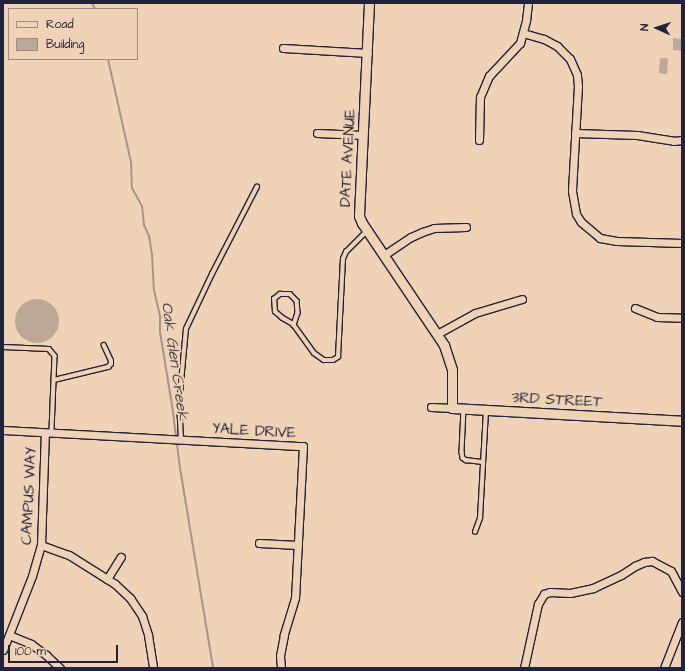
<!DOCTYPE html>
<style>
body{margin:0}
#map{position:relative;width:685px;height:671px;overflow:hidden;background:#f0d3b6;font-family:"Architects Daughter",sans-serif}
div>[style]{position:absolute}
.stream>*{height:2px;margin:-1px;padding:0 1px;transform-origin:1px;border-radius:1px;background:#a6948a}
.building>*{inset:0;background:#bda797}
.round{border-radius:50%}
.roads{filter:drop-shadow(1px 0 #22223b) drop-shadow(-1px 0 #22223b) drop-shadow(0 1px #22223b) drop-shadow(0 -1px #22223b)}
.service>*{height:3.5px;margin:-1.75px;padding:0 1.75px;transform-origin:1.75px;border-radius:1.75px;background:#f0d3b6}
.minor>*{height:7px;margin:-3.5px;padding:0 3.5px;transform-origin:3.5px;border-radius:3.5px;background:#f0d3b6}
.tertiary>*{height:9px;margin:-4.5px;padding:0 4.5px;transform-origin:4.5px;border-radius:4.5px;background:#f0d3b6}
span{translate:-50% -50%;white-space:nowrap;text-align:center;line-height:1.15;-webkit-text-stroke:4px #f0d3b6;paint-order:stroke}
.street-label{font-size:15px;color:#22223b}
.water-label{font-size:16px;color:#4a4453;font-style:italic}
.frame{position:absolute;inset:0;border:4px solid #22223b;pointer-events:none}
.legend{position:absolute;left:8px;top:8px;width:130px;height:52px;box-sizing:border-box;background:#f0d3b6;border:1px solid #9e8c85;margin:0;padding:5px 7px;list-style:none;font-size:12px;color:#22223b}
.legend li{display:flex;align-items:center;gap:8px;height:20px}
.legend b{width:20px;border:1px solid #9e8c85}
.north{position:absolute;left:637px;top:8px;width:40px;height:40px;-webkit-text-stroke:3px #f0d3b6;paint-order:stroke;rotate:273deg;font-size:11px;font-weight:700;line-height:16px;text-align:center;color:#22223b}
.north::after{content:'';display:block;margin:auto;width:14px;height:18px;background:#22223b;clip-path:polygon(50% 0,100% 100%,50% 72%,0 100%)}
.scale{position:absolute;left:8px;top:645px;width:110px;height:18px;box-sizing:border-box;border:2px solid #22223b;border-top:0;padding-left:5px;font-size:12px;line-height:14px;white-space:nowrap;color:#22223b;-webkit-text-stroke:3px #f0d3b6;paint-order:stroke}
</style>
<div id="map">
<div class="stream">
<i style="left:92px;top:3px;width:7px;rotate:63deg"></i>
<i style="left:108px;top:59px;width:106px;rotate:77.4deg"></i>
<i style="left:131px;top:162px;width:26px;rotate:88deg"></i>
<i style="left:132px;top:188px;width:21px;rotate:61deg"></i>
<i style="left:142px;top:206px;width:19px;rotate:84deg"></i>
<i style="left:144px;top:225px;width:12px;rotate:66deg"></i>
<i style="left:149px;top:236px;width:18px;rotate:81deg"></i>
<i style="left:152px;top:254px;width:36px;rotate:87deg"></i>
<i style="left:154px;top:290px;width:28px;rotate:77deg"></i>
<i style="left:160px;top:317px;width:15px;rotate:90deg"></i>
<i style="left:160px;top:332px;width:74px;rotate:80.7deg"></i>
<i style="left:172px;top:405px;width:64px;rotate:82.8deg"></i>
<i style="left:180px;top:468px;width:203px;rotate:80.6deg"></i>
</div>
<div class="building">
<i style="clip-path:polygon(673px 38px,682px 39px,682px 51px,673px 50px)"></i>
<i style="clip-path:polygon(660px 58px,668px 58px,667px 74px,659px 73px)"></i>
<i class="round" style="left:15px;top:299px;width:44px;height:44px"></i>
</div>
<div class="roads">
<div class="service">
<i style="left:294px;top:325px;width:14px;rotate:-150deg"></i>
<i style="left:282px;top:318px;width:9px;rotate:-139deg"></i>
<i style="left:275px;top:312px;width:13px;rotate:-94deg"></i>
<i style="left:274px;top:299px;width:8px;rotate:-40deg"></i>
<i style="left:280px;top:294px;width:10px"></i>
<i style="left:290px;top:294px;width:10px;rotate:45deg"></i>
<i style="left:297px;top:301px;width:12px;rotate:85deg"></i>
<i style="left:298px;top:313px;width:13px;rotate:108deg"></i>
<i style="left:294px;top:325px;width:34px;rotate:54deg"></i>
<i style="left:314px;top:353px;width:12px;rotate:35deg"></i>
<i style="left:324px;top:360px;width:9px"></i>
<i style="left:333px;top:360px;width:6px;rotate:-31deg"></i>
<i style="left:338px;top:357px;width:98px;rotate:-87.1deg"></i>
<i style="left:343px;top:259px;width:8px;rotate:-67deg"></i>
<i style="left:346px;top:252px;width:28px;rotate:-45deg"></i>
<i style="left:3px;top:347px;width:46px;rotate:2.5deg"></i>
<i style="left:49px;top:349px;width:9px;rotate:49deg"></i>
<i style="left:55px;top:356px;width:76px;rotate:92.3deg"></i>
<i style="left:54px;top:380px;width:56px;rotate:-13.5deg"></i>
<i style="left:108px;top:367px;width:4px;rotate:-45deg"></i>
<i style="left:111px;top:364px;width:3px;rotate:-90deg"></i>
<i style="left:111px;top:361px;width:17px;rotate:-115deg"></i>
<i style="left:464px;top:409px;width:43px;rotate:92.7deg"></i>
<i style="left:462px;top:452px;width:6px;rotate:81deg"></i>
<i style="left:463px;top:458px;width:4px;rotate:34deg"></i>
<i style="left:466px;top:460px;width:17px;rotate:7deg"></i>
<i style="left:181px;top:440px;width:36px;rotate:-93deg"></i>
<i style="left:179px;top:404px;width:75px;rotate:-84.7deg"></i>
<i style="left:186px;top:329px;width:61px;rotate:-64.7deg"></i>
<i style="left:212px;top:274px;width:98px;rotate:-62.7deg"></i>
<i style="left:475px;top:532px;width:15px;rotate:-70deg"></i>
<i style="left:480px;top:518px;width:107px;rotate:-86.8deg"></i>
</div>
<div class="minor">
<i style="left:523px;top:33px;width:22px;rotate:16deg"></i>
<i style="left:544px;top:39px;width:15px;rotate:28deg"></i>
<i style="left:557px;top:46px;width:18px;rotate:45deg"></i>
<i style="left:570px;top:59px;width:17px;rotate:66deg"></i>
<i style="left:577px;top:75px;width:11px;rotate:85deg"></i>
<i style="left:578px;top:86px;width:105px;rotate:93.3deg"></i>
<i style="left:572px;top:191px;width:23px;rotate:80deg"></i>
<i style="left:576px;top:214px;width:9px;rotate:58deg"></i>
<i style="left:581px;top:222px;width:25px;rotate:40deg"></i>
<i style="left:600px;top:238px;width:17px;rotate:10deg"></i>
<i style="left:617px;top:241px;width:65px;rotate:1.8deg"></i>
<i style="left:283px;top:48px;width:85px;rotate:3.4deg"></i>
<i style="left:317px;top:133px;width:46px;rotate:2.5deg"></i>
<i style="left:575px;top:133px;width:62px;rotate:1.8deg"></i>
<i style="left:637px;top:135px;width:37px;rotate:9deg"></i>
<i style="left:674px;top:141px;width:8px;rotate:-7deg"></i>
<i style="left:479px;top:140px;width:43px;rotate:-88.7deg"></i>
<i style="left:480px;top:97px;width:23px;rotate:-67deg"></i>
<i style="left:489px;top:76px;width:45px;rotate:-46.8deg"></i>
<i style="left:520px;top:43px;width:24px;rotate:-75deg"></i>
<i style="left:526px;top:20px;width:17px;rotate:-83deg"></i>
<i style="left:384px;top:255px;width:32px;rotate:-34deg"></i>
<i style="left:411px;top:237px;width:12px;rotate:-24deg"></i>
<i style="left:422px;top:232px;width:13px;rotate:-18deg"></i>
<i style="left:434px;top:228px;width:32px;rotate:-2deg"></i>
<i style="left:635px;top:308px;width:24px;rotate:22deg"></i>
<i style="left:657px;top:317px;width:25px;rotate:2deg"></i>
<i style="left:437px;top:334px;width:43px;rotate:-28.9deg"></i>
<i style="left:475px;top:313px;width:49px;rotate:-16.6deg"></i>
<i style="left:431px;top:407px;width:21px;rotate:3deg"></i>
<i style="left:3px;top:430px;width:300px;rotate:3.1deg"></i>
<i style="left:303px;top:446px;width:152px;rotate:93deg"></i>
<i style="left:295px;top:598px;width:39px;rotate:107deg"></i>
<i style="left:284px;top:635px;width:21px;rotate:101deg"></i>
<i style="left:280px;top:656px;width:12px;rotate:85deg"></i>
<i style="left:259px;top:543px;width:39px;rotate:3deg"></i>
<i style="left:41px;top:545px;width:30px;rotate:20deg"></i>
<i style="left:69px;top:555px;width:54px;rotate:32.2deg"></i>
<i style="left:115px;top:584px;width:21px;rotate:43deg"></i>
<i style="left:130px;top:598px;width:22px;rotate:56deg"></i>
<i style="left:142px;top:616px;width:20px;rotate:72deg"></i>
<i style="left:148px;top:635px;width:33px;rotate:81deg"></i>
<i style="left:107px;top:579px;width:26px;rotate:-58deg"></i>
<i style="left:9px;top:635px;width:24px;rotate:22deg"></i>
<i style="left:31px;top:644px;width:19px;rotate:36deg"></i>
<i style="left:46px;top:655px;width:19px;rotate:43deg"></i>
<i style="left:3px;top:650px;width:79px;rotate:-68.6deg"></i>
<i style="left:32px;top:576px;width:32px;rotate:-74deg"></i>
<i style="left:41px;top:545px;width:112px;rotate:-88deg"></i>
<i style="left:524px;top:668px;width:66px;rotate:-77.7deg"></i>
<i style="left:538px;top:604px;width:12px;rotate:-59deg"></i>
<i style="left:544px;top:594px;width:6px;rotate:-18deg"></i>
<i style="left:550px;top:592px;width:20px;rotate:3deg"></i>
<i style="left:570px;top:593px;width:24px;rotate:-12deg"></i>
<i style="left:593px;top:588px;width:31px;rotate:-25deg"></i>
<i style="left:621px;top:575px;width:17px;rotate:-33deg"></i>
<i style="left:635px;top:566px;width:10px;rotate:-24deg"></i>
<i style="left:644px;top:562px;width:8px;rotate:-7deg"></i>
<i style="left:652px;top:561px;width:21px;rotate:28deg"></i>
<i style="left:671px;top:571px;width:24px;rotate:62deg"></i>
<i style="left:664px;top:668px;width:49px;rotate:-68.6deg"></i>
</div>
<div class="tertiary">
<i style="left:369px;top:3px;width:213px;rotate:92.7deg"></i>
<i style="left:359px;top:216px;width:8px;rotate:67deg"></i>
<i style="left:362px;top:223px;width:147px;rotate:56.1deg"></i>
<i style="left:444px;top:345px;width:26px;rotate:72deg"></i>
<i style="left:452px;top:370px;width:38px;rotate:90deg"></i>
<i style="left:452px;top:408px;width:230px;rotate:3.2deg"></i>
</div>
</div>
<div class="street-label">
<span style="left:348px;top:158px;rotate:-87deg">DATE AVENUE</span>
<span style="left:557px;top:400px;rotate:3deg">3RD STREET</span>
<span style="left:254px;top:431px;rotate:3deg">YALE DRIVE</span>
<span style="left:29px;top:496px;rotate:-87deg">CAMPUS WAY</span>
</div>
<div class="water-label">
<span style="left:175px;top:361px;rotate:82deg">Oak Glen Creek</span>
</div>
<div class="frame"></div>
<ul class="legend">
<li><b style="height:5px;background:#f0d3b6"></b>Road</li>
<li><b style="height:11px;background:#bda797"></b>Building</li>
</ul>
<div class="north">N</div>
<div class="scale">100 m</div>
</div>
